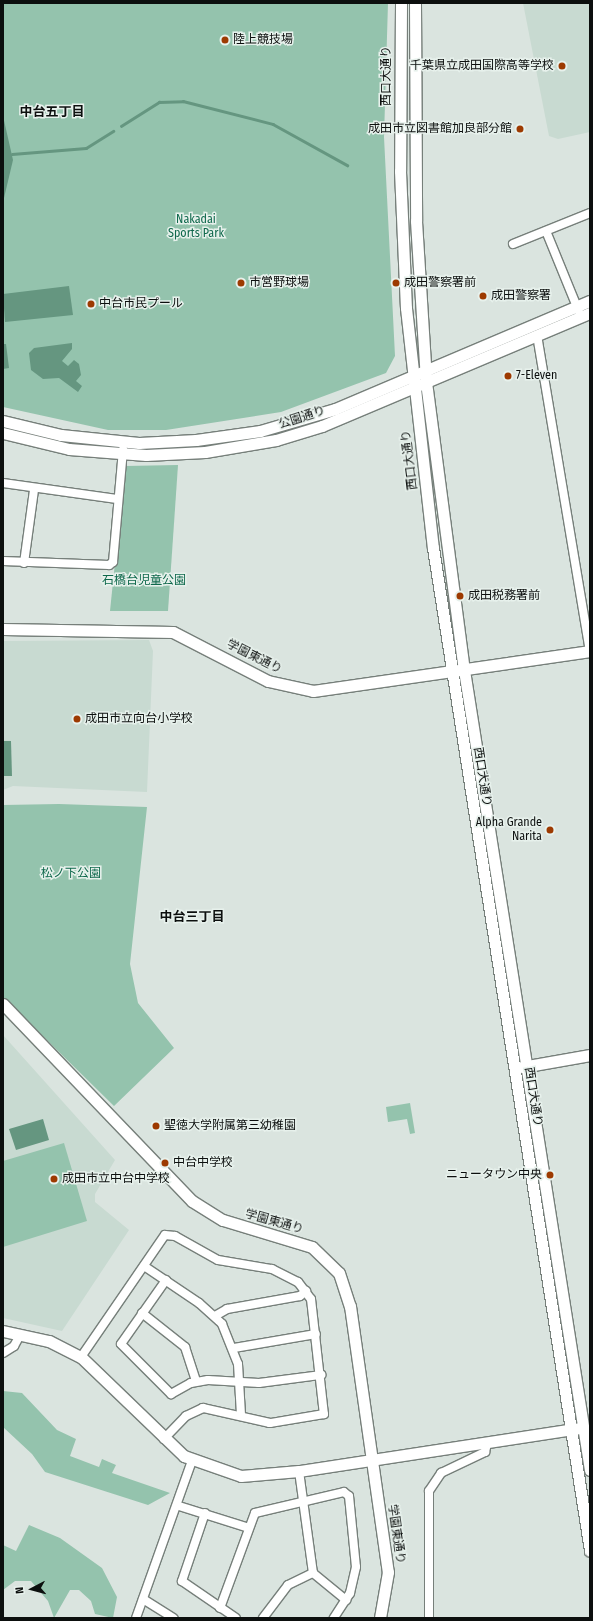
<!DOCTYPE html>
<meta charset="utf-8">
<style>
body{margin:0}
#map{position:relative;width:593px;height:1621px;overflow:hidden;background:#dae4df;font-family:"Fira Sans Condensed","Noto Sans JP",sans-serif}
div>[style]{position:absolute}
.built>*{inset:0;background:#c8dad1}
.green>*{inset:0;background:#94c3ad}
.water>*{inset:0;background:#659680}
.stream>*{height:2.5px;margin:-1.25px;padding:0 1.25px;transform-origin:1.25px;border-radius:1.25px;background:#659680}
.roads{filter:drop-shadow(1px 0 #767f7a) drop-shadow(-1px 0 #767f7a) drop-shadow(0 1px #767f7a) drop-shadow(0 -1px #767f7a)}
.street>*{height:8px;margin:-4px;padding:0 4px;transform-origin:4px;border-radius:4px;background:#fff}
.secondary>*{height:11px;margin:-5.5px;padding:0 5.5px;transform-origin:5.5px;border-radius:5.5px;background:#fff}
.dots>*{width:11px;height:11px;translate:-50% -50%;box-sizing:border-box;border:2px solid #e7f1ec;border-radius:50%}
span{translate:-50% -50%;white-space:nowrap;text-align:center;line-height:1.15;-webkit-text-stroke:3px #e7f1ec;paint-order:stroke}
.poi-label{font-size:12px;color:#0c0f0e}
.left{translate:0 -50%;text-align:left}
.right{translate:-100% -50%;text-align:right}
.street-label{font-size:12px;color:#0c0f0e}
.park-label{font-size:12px;color:#0e684b}
.neighbourhood-label{font-size:13px;color:#0c0f0e;font-weight:700}
.frame{position:absolute;inset:0;border:4px solid #0c0f0e;pointer-events:none}
.north{position:absolute;left:12px;top:1569px;width:40px;height:40px;-webkit-text-stroke:3px #e7f1ec;paint-order:stroke;rotate:264deg;font-size:11px;font-weight:700;line-height:16px;text-align:center;color:#0c0f0e}
.north::after{content:'';display:block;margin:auto;width:14px;height:18px;background:#0c0f0e;clip-path:polygon(50% 0,100% 100%,50% 72%,0 100%)}
</style>
<div id="map">
<div class="built">
<i style="clip-path:polygon(523px 3px,590px 3px,590px 132px,558px 139px,549px 136px)"></i>
<i style="clip-path:polygon(149px 640px,153px 651px,147px 792px,13px 786px,3px 790px,3px 641px)"></i>
<i style="clip-path:polygon(3px 1035px,115px 1160px,95px 1194px,95px 1202px,129px 1230px,62px 1331px,3px 1318px)"></i>
</div>
<div class="green">
<i style="clip-path:polygon(3px 3px,388px 3px,384px 137px,395px 356px,386px 373px,281px 412px,166px 430px,108px 430px,3px 407px)"></i>
<i style="clip-path:polygon(178px 465px,168px 611px,110px 611px,125px 466px)"></i>
<i style="clip-path:polygon(59px 804px,147px 807px,130px 964px,138px 1003px,174px 1048px,114px 1106px,3px 997px,3px 805px)"></i>
<i style="clip-path:polygon(410px 1103px,415px 1133px,410px 1134px,407px 1119px,388px 1122px,386px 1107px)"></i>
<i style="clip-path:polygon(64px 1143px,87px 1221px,3px 1247px,3px 1161px)"></i>
<i style="clip-path:polygon(3px 1391px,22px 1393px,57px 1430px,76px 1439px,70px 1456px,99px 1467px,102px 1459px,116px 1465px,112px 1473px,170px 1493px,148px 1505px,45px 1472px,32px 1454px,3px 1427px)"></i>
<i style="clip-path:polygon(29px 1525px,60px 1538px,102px 1568px,117px 1597px,113px 1618px,95px 1614px,91px 1601px,79px 1590px,70px 1590px,54px 1618px,48px 1601px,31px 1581px,15px 1581px,3px 1590px,3px 1545px,16px 1551px)"></i>
</div>
<div class="water">
<i style="clip-path:polygon(3px 116px,13px 160px,4px 198px,3px 198px)"></i>
<i style="clip-path:polygon(69px 286px,73px 315px,5px 322px,3px 294px)"></i>
<i style="clip-path:polygon(72px 343px,72px 349px,62px 361px,68px 366px,74px 360px,79px 364px,81px 375px,76px 381px,82px 386px,78px 392px,59px 378px,43px 379px,31px 370px,29px 353px,34px 348px)"></i>
<i style="clip-path:polygon(3px 344px,6px 344px,9px 368px,3px 369px)"></i>
<i style="clip-path:polygon(3px 741px,11px 741px,12px 776px,3px 776px)"></i>
<i style="clip-path:polygon(43px 1119px,49px 1140px,16px 1150px,9px 1129px)"></i>
</div>
<div class="stream">
<i style="left:121px;top:126px;width:45px;rotate:-32.3deg"></i>
<i style="left:159px;top:102px;width:24px;rotate:-2deg"></i>
<i style="left:183px;top:101px;width:93px;rotate:14.3deg"></i>
<i style="left:273px;top:124px;width:85px;rotate:29deg"></i>
<i style="left:12px;top:154px;width:74px;rotate:-4.6deg"></i>
<i style="left:86px;top:148px;width:32px;rotate:-32deg"></i>
</div>
<div class="roads">
<div class="street">
<i style="left:546px;top:231px;width:87px;rotate:67.8deg"></i>
<i style="left:513px;top:244px;width:83px;rotate:-21.9deg"></i>
<i style="left:537px;top:335px;width:321px;rotate:80.5deg"></i>
<i style="left:3px;top:483px;width:115px;rotate:8deg"></i>
<i style="left:3px;top:561px;width:106px;rotate:2.2deg"></i>
<i style="left:109px;top:565px;width:5px;rotate:-37deg"></i>
<i style="left:113px;top:562px;width:113px;rotate:-84.9deg"></i>
<i style="left:24px;top:563px;width:74px;rotate:-82.2deg"></i>
<i style="left:144px;top:1266px;width:66px;rotate:33.9deg"></i>
<i style="left:199px;top:1303px;width:31px;rotate:42deg"></i>
<i style="left:222px;top:1324px;width:43px;rotate:68.2deg"></i>
<i style="left:238px;top:1364px;width:51px;rotate:86.6deg"></i>
<i style="left:166px;top:1280px;width:78px;rotate:125.1deg"></i>
<i style="left:121px;top:1344px;width:71px;rotate:45deg"></i>
<i style="left:171px;top:1394px;width:23px;rotate:-29deg"></i>
<i style="left:191px;top:1383px;width:17px;rotate:-10deg"></i>
<i style="left:208px;top:1380px;width:51px;rotate:3.4deg"></i>
<i style="left:259px;top:1383px;width:63px;rotate:-7.4deg"></i>
<i style="left:142px;top:1313px;width:55px;rotate:38.3deg"></i>
<i style="left:185px;top:1347px;width:36px;rotate:72deg"></i>
<i style="left:215px;top:1316px;width:14px;rotate:-30deg"></i>
<i style="left:227px;top:1309px;width:74px;rotate:-10.1deg"></i>
<i style="left:300px;top:1296px;width:8px;rotate:-40deg"></i>
<i style="left:234px;top:1348px;width:83px;rotate:-9.7deg"></i>
<i style="left:3px;top:1353px;width:13px;rotate:-32deg"></i>
<i style="left:14px;top:1346px;width:13px;rotate:-61deg"></i>
<i style="left:81px;top:1357px;width:148px;rotate:-55.5deg"></i>
<i style="left:165px;top:1235px;width:10px;rotate:6deg"></i>
<i style="left:175px;top:1236px;width:49px;rotate:29.2deg"></i>
<i style="left:218px;top:1260px;width:55px;rotate:9.5deg"></i>
<i style="left:272px;top:1269px;width:29px;rotate:27deg"></i>
<i style="left:298px;top:1282px;width:21px;rotate:53deg"></i>
<i style="left:311px;top:1299px;width:116px;rotate:83.6deg"></i>
<i style="left:324px;top:1414px;width:55px;rotate:170.5deg"></i>
<i style="left:270px;top:1423px;width:69px;rotate:-167.4deg"></i>
<i style="left:203px;top:1408px;width:19px;rotate:155deg"></i>
<i style="left:186px;top:1416px;width:32px;rotate:134deg"></i>
<i style="left:299px;top:1471px;width:103px;rotate:82.2deg"></i>
<i style="left:313px;top:1573px;width:43px;rotate:39.3deg"></i>
<i style="left:179px;top:1506px;width:73px;rotate:17.4deg"></i>
<i style="left:205px;top:1513px;width:72px;rotate:108.7deg"></i>
<i style="left:182px;top:1581px;width:65px;rotate:34.4deg"></i>
<i style="left:143px;top:1599px;width:36px;rotate:32deg"></i>
<i style="left:220px;top:1608px;width:101px;rotate:-69.8deg"></i>
<i style="left:255px;top:1513px;width:91px;rotate:-13.3deg"></i>
<i style="left:344px;top:1492px;width:6px;rotate:39deg"></i>
<i style="left:349px;top:1496px;width:71px;rotate:84.4deg"></i>
<i style="left:356px;top:1567px;width:27px;rotate:103deg"></i>
<i style="left:350px;top:1593px;width:30px;rotate:123deg"></i>
<i style="left:136px;top:1618px;width:167px;rotate:-70.4deg"></i>
<i style="left:263px;top:1618px;width:41px;rotate:-52.9deg"></i>
<i style="left:288px;top:1585px;width:28px;rotate:-26deg"></i>
<i style="left:429px;top:1618px;width:127px;rotate:-90deg"></i>
<i style="left:429px;top:1491px;width:22px;rotate:-56deg"></i>
<i style="left:441px;top:1473px;width:49px;rotate:-25.5deg"></i>
<i style="left:485px;top:1452px;width:9px;rotate:-77deg"></i>
</div>
<div class="secondary">
<i style="left:401px;top:3px;width:168px;rotate:90.3deg"></i>
<i style="left:400px;top:171px;width:137px;rotate:87.5deg"></i>
<i style="left:406px;top:308px;width:242px;rotate:83.6deg"></i>
<i style="left:433px;top:548px;width:1015px;rotate:81.1deg"></i>
<i style="left:415px;top:3px;width:218px;rotate:89.7deg"></i>
<i style="left:416px;top:221px;width:161px;rotate:86.4deg"></i>
<i style="left:426px;top:382px;width:290px;rotate:82.5deg"></i>
<i style="left:464px;top:670px;width:810px;rotate:81.05deg"></i>
<i style="left:3px;top:421px;width:60px;rotate:13.6deg"></i>
<i style="left:61px;top:435px;width:78px;rotate:5.9deg"></i>
<i style="left:139px;top:443px;width:57px;rotate:-3deg"></i>
<i style="left:196px;top:440px;width:65px;rotate:-8deg"></i>
<i style="left:260px;top:431px;width:78px;rotate:-16.3deg"></i>
<i style="left:335px;top:409px;width:277px;rotate:-23deg"></i>
<i style="left:3px;top:433px;width:68px;rotate:13.6deg"></i>
<i style="left:69px;top:449px;width:77px;rotate:4.5deg"></i>
<i style="left:146px;top:455px;width:59px;rotate:-2.9deg"></i>
<i style="left:205px;top:452px;width:72px;rotate:-9.6deg"></i>
<i style="left:276px;top:440px;width:48px;rotate:-16.9deg"></i>
<i style="left:322px;top:426px;width:291px;rotate:-22.9deg"></i>
<i style="left:3px;top:629px;width:170px;rotate:1deg"></i>
<i style="left:173px;top:632px;width:107px;rotate:27.3deg"></i>
<i style="left:268px;top:681px;width:46px;rotate:12.5deg"></i>
<i style="left:313px;top:691px;width:280px;rotate:-8.2deg"></i>
<i style="left:3px;top:1004px;width:273px;rotate:46.2deg"></i>
<i style="left:192px;top:1201px;width:36px;rotate:32deg"></i>
<i style="left:223px;top:1220px;width:93px;rotate:16.9deg"></i>
<i style="left:312px;top:1247px;width:37px;rotate:44deg"></i>
<i style="left:339px;top:1273px;width:35px;rotate:72deg"></i>
<i style="left:350px;top:1306px;width:269px;rotate:81.9deg"></i>
<i style="left:388px;top:1572px;width:47px;rotate:99.9deg"></i>
<i style="left:522px;top:1067px;width:69px;rotate:-10deg"></i>
<i style="left:3px;top:1331px;width:47px;rotate:12.3deg"></i>
<i style="left:49px;top:1341px;width:36px;rotate:27deg"></i>
<i style="left:81px;top:1357px;width:143px;rotate:43.9deg"></i>
<i style="left:184px;top:1456px;width:60px;rotate:19.3deg"></i>
<i style="left:241px;top:1476px;width:58px;rotate:-4.9deg"></i>
<i style="left:299px;top:1471px;width:283px;rotate:-8.7deg"></i>
</div>
</div>
<div class="dots">
<i style="left:225px;top:40px;background:#9d3a01"></i>
<i style="left:562px;top:66px;background:#9d3a01"></i>
<i style="left:520px;top:129px;background:#9d3a01"></i>
<i style="left:241px;top:283px;background:#9d3a01"></i>
<i style="left:396px;top:283px;background:#9d3a01"></i>
<i style="left:483px;top:296px;background:#9d3a01"></i>
<i style="left:91px;top:304px;background:#9d3a01"></i>
<i style="left:508px;top:376px;background:#9d3a01"></i>
<i style="left:460px;top:596px;background:#9d3a01"></i>
<i style="left:77px;top:719px;background:#9d3a01"></i>
<i style="left:550px;top:830px;background:#9d3a01"></i>
<i style="left:156px;top:1126px;background:#9d3a01"></i>
<i style="left:165px;top:1163px;background:#9d3a01"></i>
<i style="left:550px;top:1175px;background:#9d3a01"></i>
<i style="left:54px;top:1179px;background:#9d3a01"></i>
</div>
<div class="poi-label">
<span class="left" style="left:233px;top:40px">陸上競技場</span>
<span class="right" style="left:554px;top:66px">千葉県立成田国際高等学校</span>
<span class="right" style="left:512px;top:129px">成田市立図書館加良部分館</span>
<span class="left" style="left:249px;top:283px">市営野球場</span>
<span class="left" style="left:404px;top:283px">成田警察署前</span>
<span class="left" style="left:491px;top:296px">成田警察署</span>
<span class="left" style="left:99px;top:304px">中台市民プール</span>
<span class="left" style="left:516px;top:376px">7-Eleven</span>
<span class="left" style="left:468px;top:596px">成田税務署前</span>
<span class="left" style="left:85px;top:719px">成田市立向台小学校</span>
<span class="right" style="left:542px;top:830px">Alpha Grande<br>Narita</span>
<span class="left" style="left:164px;top:1126px">聖徳大学附属第三幼稚園</span>
<span class="left" style="left:173px;top:1163px">中台中学校</span>
<span class="right" style="left:542px;top:1175px">ニュータウン中央</span>
<span class="left" style="left:62px;top:1179px">成田市立中台中学校</span>
</div>
<div class="street-label">
<span style="left:387px;top:76px;rotate:-90deg">西口大通り</span>
<span style="left:302px;top:418px;rotate:-18deg">公園通り</span>
<span style="left:410px;top:460px;rotate:-97deg">西口大通り</span>
<span style="left:254px;top:657px;rotate:27deg">学園東通り</span>
<span style="left:482px;top:777px;rotate:81deg">西口大通り</span>
<span style="left:533px;top:1097px;rotate:81deg">西口大通り</span>
<span style="left:274px;top:1222px;rotate:16deg">学園東通り</span>
<span style="left:396px;top:1534px;rotate:82deg">学園東通り</span>
</div>
<div class="park-label">
<span style="left:196px;top:227px">Nakadai<br>Sports Park</span>
<span style="left:144px;top:581px">石橋台児童公園</span>
<span style="left:71px;top:874px">松ノ下公園</span>
</div>
<div class="neighbourhood-label">
<span style="left:52px;top:112px">中台五丁目</span>
<span style="left:192px;top:917px">中台三丁目</span>
</div>
<div class="frame"></div>
<div class="north">N</div>
</div>
